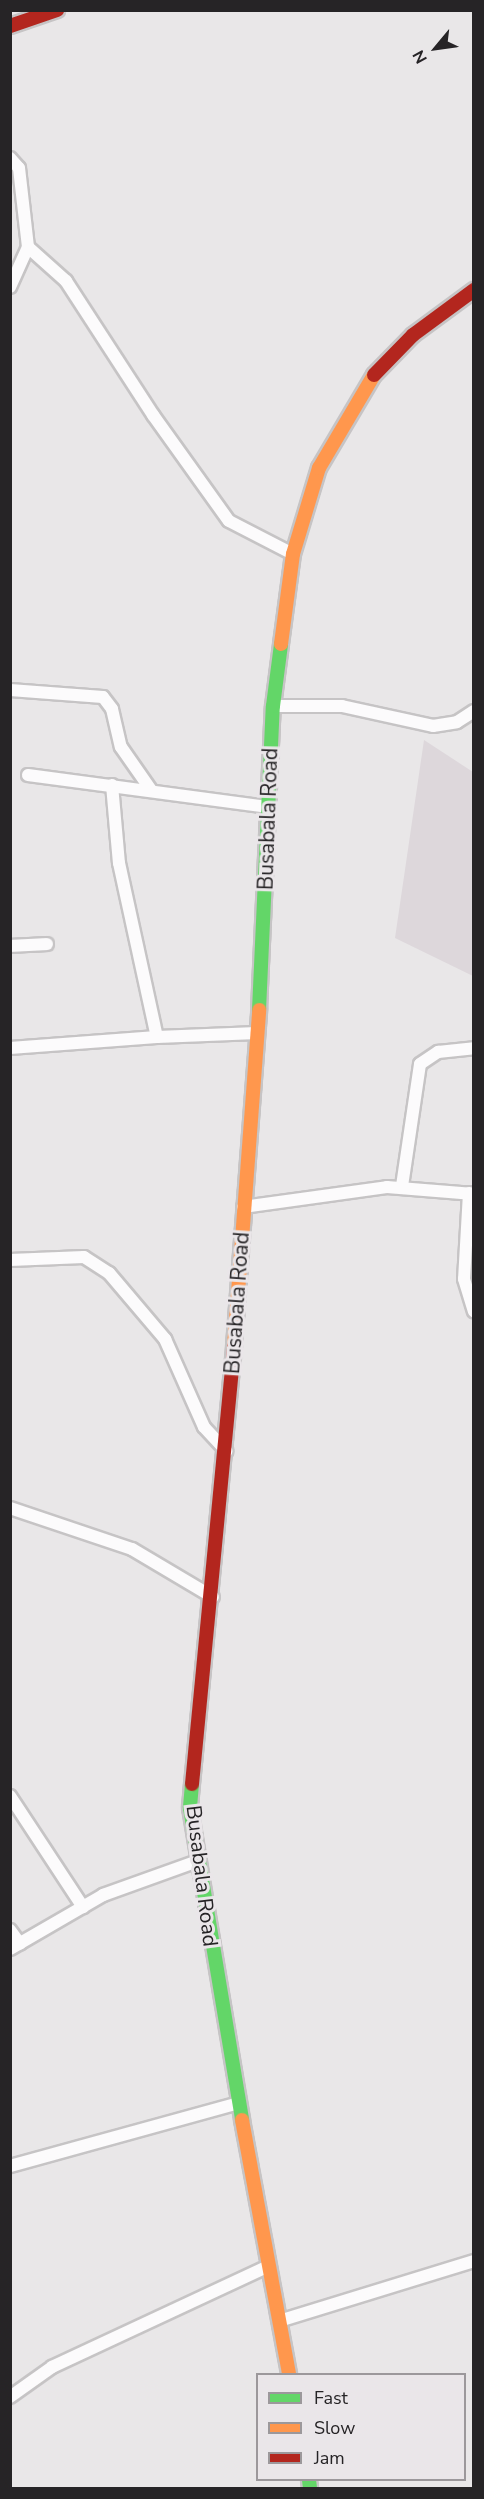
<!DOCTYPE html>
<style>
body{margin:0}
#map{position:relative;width:484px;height:2499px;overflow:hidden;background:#e9e7e8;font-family:"Nunito Sans",sans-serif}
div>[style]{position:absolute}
.built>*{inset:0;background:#ddd7db}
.roads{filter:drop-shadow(2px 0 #c6c4c5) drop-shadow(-2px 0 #c6c4c5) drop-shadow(0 2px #c6c4c5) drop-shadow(0 -2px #c6c4c5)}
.street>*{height:12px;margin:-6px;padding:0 6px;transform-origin:6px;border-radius:6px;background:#fcfbfc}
.fast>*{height:14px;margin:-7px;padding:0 7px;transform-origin:7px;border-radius:7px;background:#63d668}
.slow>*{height:14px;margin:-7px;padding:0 7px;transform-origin:7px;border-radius:7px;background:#ff974d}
.jam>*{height:14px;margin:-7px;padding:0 7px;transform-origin:7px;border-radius:7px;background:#b3261e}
span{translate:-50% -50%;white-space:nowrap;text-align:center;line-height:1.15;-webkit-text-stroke:6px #eae6e9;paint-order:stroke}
.street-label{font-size:21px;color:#262426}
.frame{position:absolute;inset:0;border:12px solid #262426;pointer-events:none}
.legend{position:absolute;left:256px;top:2373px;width:210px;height:108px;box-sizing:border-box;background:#eae6e9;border:2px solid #9c989b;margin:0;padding:8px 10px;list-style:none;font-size:18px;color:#262426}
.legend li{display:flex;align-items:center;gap:12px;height:30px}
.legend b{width:30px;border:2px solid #9c989b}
.north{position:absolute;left:406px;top:18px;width:60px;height:60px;-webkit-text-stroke:4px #eae6e9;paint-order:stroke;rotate:241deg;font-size:16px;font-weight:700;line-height:24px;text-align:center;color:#262426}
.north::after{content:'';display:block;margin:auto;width:21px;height:27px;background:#262426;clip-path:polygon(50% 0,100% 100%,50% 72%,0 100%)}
</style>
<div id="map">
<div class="built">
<i style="clip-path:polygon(424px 740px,473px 772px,473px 976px,395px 938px)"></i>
</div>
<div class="roads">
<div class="street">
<i style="left:10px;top:158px;width:13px;rotate:48deg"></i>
<i style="left:19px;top:168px;width:80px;rotate:83.5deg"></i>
<i style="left:28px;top:247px;width:51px;rotate:41.8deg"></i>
<i style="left:66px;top:281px;width:160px;rotate:57deg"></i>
<i style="left:153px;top:415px;width:130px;rotate:54.4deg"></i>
<i style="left:229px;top:521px;width:72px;rotate:27.3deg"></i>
<i style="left:10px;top:287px;width:44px;rotate:-65.8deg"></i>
<i style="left:10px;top:690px;width:93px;rotate:4.3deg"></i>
<i style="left:103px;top:697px;width:15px;rotate:53deg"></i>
<i style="left:112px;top:709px;width:39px;rotate:77deg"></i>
<i style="left:121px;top:747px;width:52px;rotate:55.1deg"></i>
<i style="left:273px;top:706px;width:69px"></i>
<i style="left:342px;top:706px;width:93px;rotate:12.4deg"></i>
<i style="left:433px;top:726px;width:24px;rotate:-9deg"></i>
<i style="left:457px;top:722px;width:20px;rotate:-33deg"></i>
<i style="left:28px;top:775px;width:243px;rotate:7.6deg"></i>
<i style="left:112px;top:785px;width:78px;rotate:84.9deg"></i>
<i style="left:119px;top:863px;width:178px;rotate:77.7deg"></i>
<i style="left:157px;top:1037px;width:100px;rotate:-2.3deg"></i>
<i style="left:10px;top:946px;width:37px;rotate:-3deg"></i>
<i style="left:10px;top:1048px;width:147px;rotate:-4.3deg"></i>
<i style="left:402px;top:1186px;width:123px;rotate:-81.6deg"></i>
<i style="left:420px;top:1064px;width:22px;rotate:-34deg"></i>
<i style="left:438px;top:1052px;width:36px;rotate:-6deg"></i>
<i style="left:469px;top:1193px;width:86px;rotate:93.3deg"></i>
<i style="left:464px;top:1279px;width:34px;rotate:73deg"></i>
<i style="left:243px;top:1207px;width:145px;rotate:-7.9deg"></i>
<i style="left:387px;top:1187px;width:87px;rotate:4.6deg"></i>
<i style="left:10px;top:1260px;width:74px;rotate:-2.3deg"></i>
<i style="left:84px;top:1257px;width:30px;rotate:33deg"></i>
<i style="left:109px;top:1273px;width:87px;rotate:49.7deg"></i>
<i style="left:165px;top:1339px;width:96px;rotate:66.1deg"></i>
<i style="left:204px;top:1427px;width:33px;rotate:47deg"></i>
<i style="left:10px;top:1508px;width:129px;rotate:18.6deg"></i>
<i style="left:132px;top:1549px;width:94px;rotate:30.7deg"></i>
<i style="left:10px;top:1796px;width:133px;rotate:56.7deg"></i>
<i style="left:10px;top:1930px;width:17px;rotate:54deg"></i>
<i style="left:10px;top:1949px;width:108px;rotate:-30.1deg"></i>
<i style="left:103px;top:1895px;width:98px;rotate:-19.7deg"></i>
<i style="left:10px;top:2166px;width:237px;rotate:-15.4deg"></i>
<i style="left:279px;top:2321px;width:204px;rotate:-17.1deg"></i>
<i style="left:10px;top:2397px;width:52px;rotate:-35.5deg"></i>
<i style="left:52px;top:2367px;width:239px;rotate:-25deg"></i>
</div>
<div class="fast">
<i style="left:259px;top:1010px;width:304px;rotate:-87.4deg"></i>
<i style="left:273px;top:706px;width:63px;rotate:-82.6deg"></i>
<i style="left:192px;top:1784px;width:24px;rotate:95deg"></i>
<i style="left:190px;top:1808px;width:316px;rotate:80.5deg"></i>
<i style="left:309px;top:2480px;width:8px;rotate:83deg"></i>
</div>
<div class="slow">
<i style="left:281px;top:644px;width:91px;rotate:-82.4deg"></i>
<i style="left:293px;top:554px;width:90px;rotate:-73.2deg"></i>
<i style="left:319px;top:468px;width:108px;rotate:-59.4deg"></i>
<i style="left:234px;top:1346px;width:337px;rotate:-85.7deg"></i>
<i style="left:242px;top:2120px;width:258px;rotate:79.5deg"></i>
</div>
<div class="jam">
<i style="left:10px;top:26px;width:50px;rotate:-18.8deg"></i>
<i style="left:374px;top:375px;width:56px;rotate:-45.7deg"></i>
<i style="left:413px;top:335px;width:76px;rotate:-36.4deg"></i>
<i style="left:192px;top:1784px;width:440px;rotate:-84.5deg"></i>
</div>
</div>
<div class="street-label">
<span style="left:268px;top:819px;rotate:-88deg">Busabala Road</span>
<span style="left:237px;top:1303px;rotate:-86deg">Busabala Road</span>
<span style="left:202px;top:1876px;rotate:83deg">Busabala Road</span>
</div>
<div class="frame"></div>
<ul class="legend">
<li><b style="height:8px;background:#63d668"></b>Fast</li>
<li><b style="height:8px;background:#ff974d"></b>Slow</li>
<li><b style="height:8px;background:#b3261e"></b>Jam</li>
</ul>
<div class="north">N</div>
</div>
